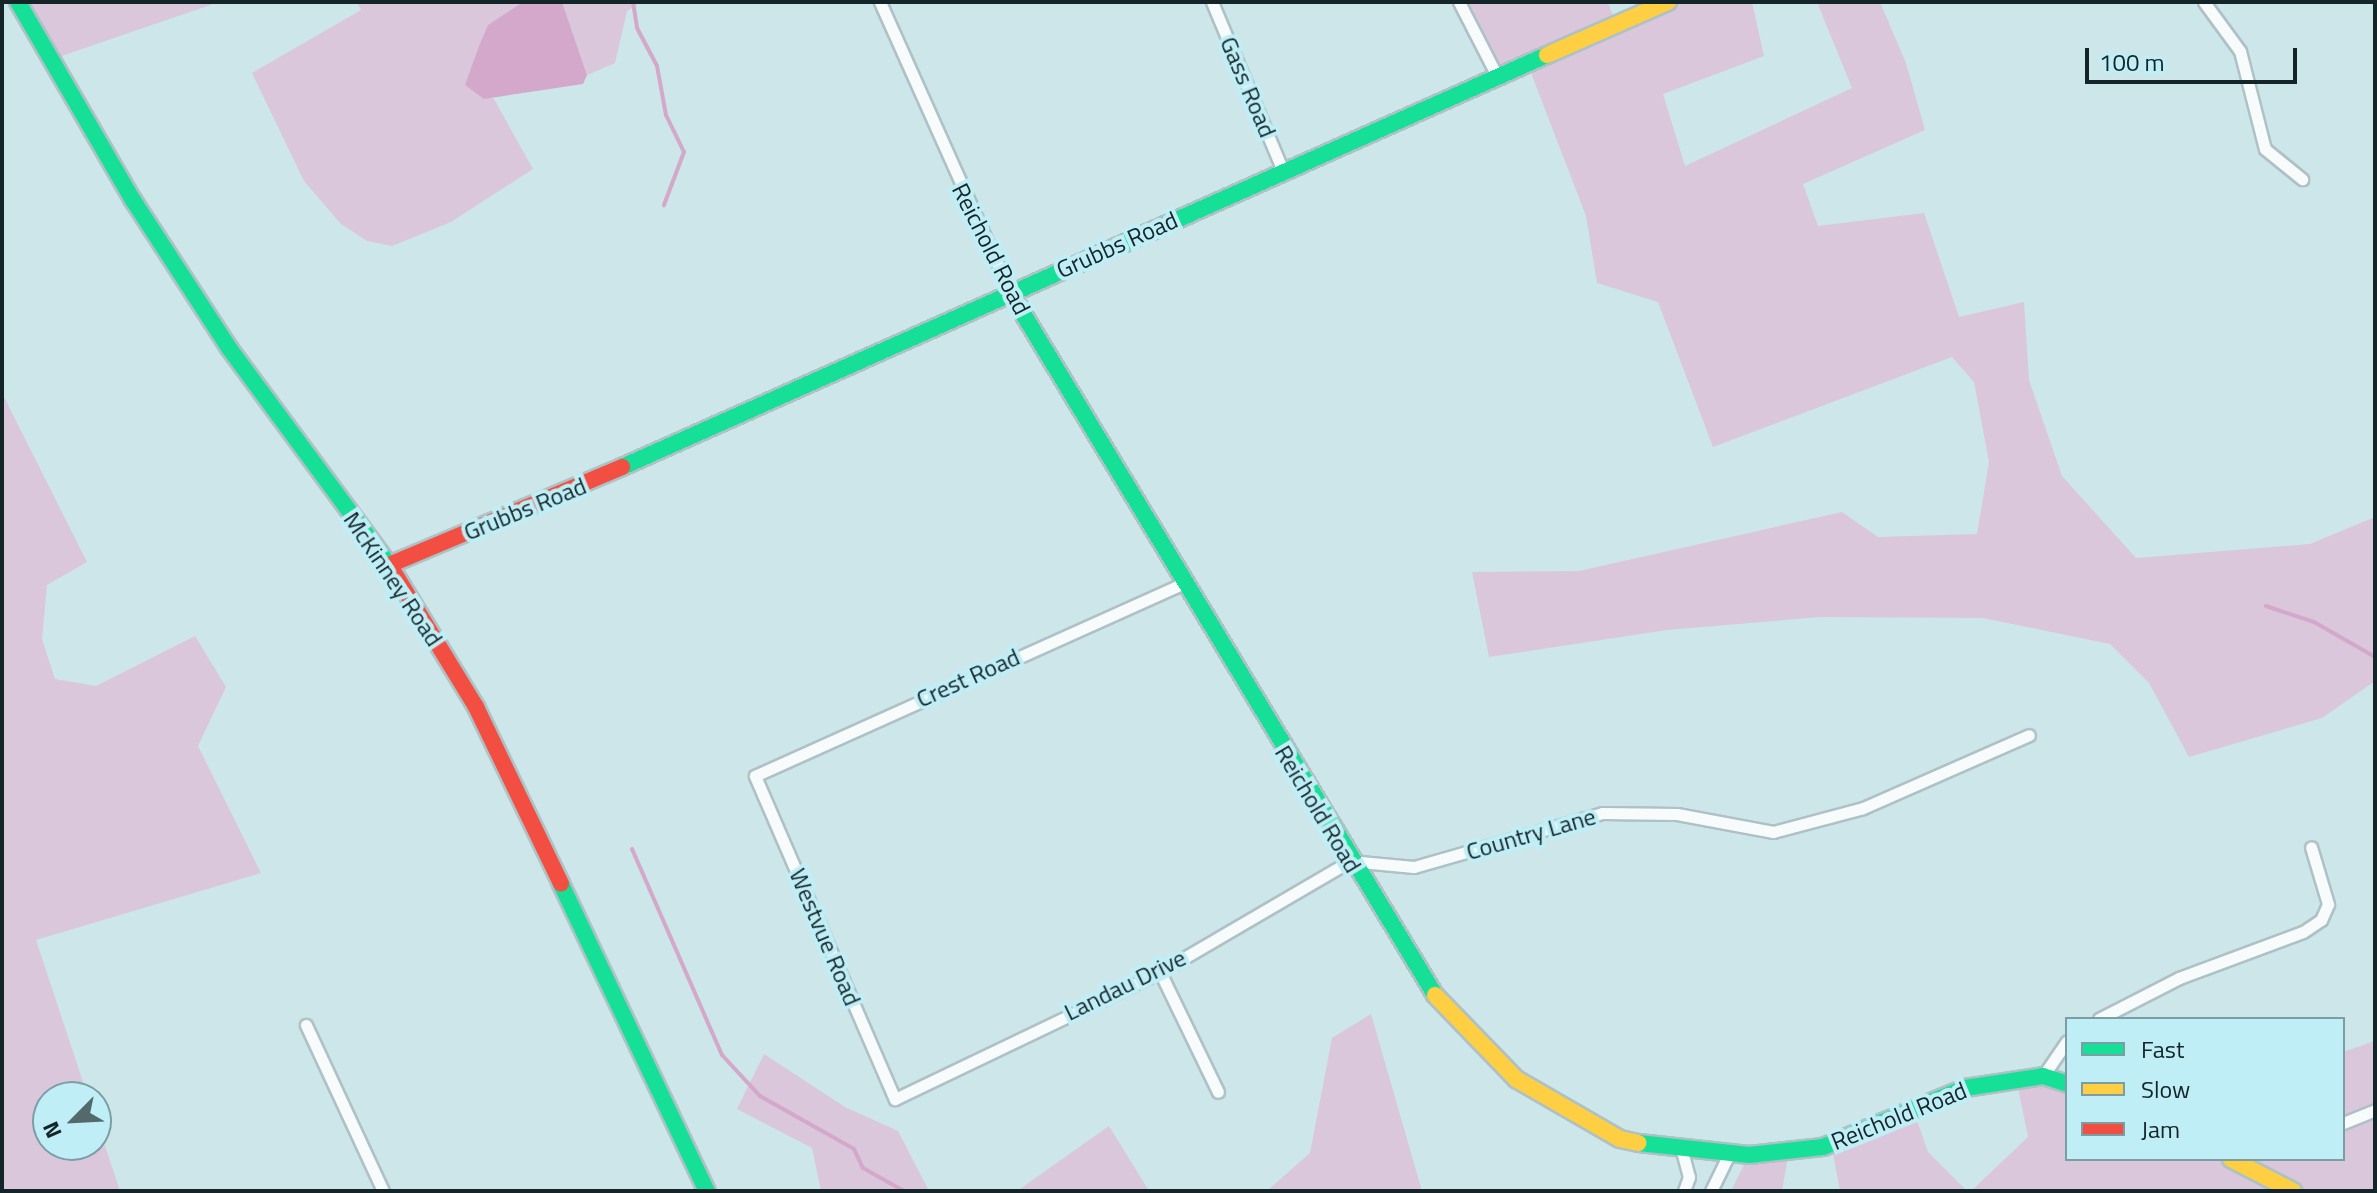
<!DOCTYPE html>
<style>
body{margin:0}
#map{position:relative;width:2377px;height:1193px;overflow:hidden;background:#cde6e9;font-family:"Titillium Web",sans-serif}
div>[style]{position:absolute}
.green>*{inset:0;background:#dac7dc}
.water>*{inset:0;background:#d3a8cb}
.stream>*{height:4px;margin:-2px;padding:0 2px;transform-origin:2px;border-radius:2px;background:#d3a8cb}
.roads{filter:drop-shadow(2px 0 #aec1c4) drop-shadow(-2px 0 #aec1c4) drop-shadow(0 2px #aec1c4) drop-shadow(0 -2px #aec1c4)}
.street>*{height:11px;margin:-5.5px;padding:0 5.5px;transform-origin:5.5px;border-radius:5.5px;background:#f8fbfc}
.fast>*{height:16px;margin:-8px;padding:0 8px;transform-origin:8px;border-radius:8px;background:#16e098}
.slow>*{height:16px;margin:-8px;padding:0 8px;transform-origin:8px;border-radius:8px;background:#ffcf43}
.jam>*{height:16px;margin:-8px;padding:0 8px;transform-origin:8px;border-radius:8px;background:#f24e42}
span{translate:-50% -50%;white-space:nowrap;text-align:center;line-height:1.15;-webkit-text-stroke:8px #c0eef6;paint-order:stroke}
.street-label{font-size:24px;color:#132528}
.frame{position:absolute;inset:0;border:4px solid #132528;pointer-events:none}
.legend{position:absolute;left:2065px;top:1017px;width:280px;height:144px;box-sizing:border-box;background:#c0eef6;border:2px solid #7b9ea4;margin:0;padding:10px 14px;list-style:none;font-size:24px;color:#132528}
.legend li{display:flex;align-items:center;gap:16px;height:40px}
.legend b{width:40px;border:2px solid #7b9ea4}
.north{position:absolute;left:32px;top:1081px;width:80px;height:80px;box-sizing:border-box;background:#c0eef6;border:2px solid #7b9ea4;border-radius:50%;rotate:246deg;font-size:22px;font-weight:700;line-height:32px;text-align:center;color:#132528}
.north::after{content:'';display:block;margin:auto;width:28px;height:36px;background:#54696c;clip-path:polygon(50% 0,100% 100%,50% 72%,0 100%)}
.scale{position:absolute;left:2085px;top:48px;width:212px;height:36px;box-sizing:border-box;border:4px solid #132528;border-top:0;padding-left:10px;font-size:24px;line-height:28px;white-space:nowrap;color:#132528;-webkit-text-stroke:6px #c0eef6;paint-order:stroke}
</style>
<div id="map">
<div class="green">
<i style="clip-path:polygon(18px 2px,219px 2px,50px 60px)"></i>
<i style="clip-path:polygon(357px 2px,523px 2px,488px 25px,473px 64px,477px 93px,494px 99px,533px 169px,451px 222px,392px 246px,367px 241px,341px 224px,304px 181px,252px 73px,361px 10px)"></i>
<i style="clip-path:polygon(562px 2px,641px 2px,627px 11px,615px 63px,587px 75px)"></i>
<i style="clip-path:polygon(1459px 2px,1608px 2px,1616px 25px,1668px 2px,1752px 2px,1764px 56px,1663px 94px,1685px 166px,1852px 88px,1817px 2px,1880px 2px,1906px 63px,1925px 130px,1803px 184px,1818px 226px,1924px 213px,1959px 317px,2024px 302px,2029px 380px,2062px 476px,2136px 558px,2310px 544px,2375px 517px,2375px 681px,2322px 718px,2189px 757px,2149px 683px,2110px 644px,1983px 618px,1820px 617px,1667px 630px,1489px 657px,1472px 572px,1579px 571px,1842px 512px,1878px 537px,1977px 534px,1989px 462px,1974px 382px,1952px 357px,1713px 447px,1658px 302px,1597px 283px,1586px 216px,1528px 65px,1498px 78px)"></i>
<i style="clip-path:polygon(2px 393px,87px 562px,47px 585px,42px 639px,55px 679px,96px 686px,195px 636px,226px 687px,198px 746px,261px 873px,36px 940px,88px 1097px,48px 1097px,48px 1145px,96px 1145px,96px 1119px,120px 1191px,2px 1191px)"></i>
<i style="clip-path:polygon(1371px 1014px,1422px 1191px,1267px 1191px,1310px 1153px,1332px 1038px)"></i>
<i style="clip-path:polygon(2375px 1041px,2375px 1191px,1971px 1191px,2028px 1137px,2016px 1078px,2067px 1084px,2067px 1159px,2343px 1159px,2343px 1052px)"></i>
<i style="clip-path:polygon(764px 1054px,845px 1107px,898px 1131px,929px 1191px,821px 1191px,812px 1148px,737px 1109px)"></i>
<i style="clip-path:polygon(1913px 1109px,1928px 1152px,1967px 1191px,1840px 1191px,1831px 1143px)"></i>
<i style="clip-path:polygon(1109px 1126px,1149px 1191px,1017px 1191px)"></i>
<i style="clip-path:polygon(1789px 1151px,1782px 1191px,1731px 1191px,1749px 1155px)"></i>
</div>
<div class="water">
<i style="clip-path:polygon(523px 2px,562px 2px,587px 75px,583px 84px,484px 99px,465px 85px,479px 46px,488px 25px)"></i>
</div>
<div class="stream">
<i style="left:633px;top:2px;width:26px;rotate:81deg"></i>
<i style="left:637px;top:28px;width:43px;rotate:62.2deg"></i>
<i style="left:657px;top:66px;width:50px;rotate:79.6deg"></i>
<i style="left:666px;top:115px;width:41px;rotate:64.1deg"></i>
<i style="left:684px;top:152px;width:57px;rotate:110.7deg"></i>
<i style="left:2266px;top:606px;width:51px;rotate:18.4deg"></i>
<i style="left:2314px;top:622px;width:70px;rotate:29.8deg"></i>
<i style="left:632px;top:849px;width:225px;rotate:66.4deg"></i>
<i style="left:722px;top:1055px;width:56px;rotate:47.2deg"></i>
<i style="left:760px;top:1096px;width:108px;rotate:29.4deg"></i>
<i style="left:854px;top:1149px;width:21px;rotate:65deg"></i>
<i style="left:863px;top:1168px;width:47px;rotate:29.3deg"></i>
</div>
<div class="roads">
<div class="street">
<i style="left:880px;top:2px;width:318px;rotate:65.9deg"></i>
<i style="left:1212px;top:2px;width:186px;rotate:67.2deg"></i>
<i style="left:1459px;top:2px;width:85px;rotate:62.8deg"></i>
<i style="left:2204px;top:2px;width:61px;rotate:53.7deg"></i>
<i style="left:2240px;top:51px;width:101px;rotate:75.7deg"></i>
<i style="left:2265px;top:149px;width:48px;rotate:39deg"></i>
<i style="left:1182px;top:584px;width:468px;rotate:155.8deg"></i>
<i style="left:755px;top:776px;width:352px;rotate:66.6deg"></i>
<i style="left:895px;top:1099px;width:294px;rotate:-25.6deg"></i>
<i style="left:1160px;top:972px;width:220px;rotate:-30.3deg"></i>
<i style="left:1350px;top:861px;width:64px;rotate:5.4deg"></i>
<i style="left:1414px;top:867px;width:196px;rotate:-16deg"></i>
<i style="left:1602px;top:813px;width:75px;rotate:0.8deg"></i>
<i style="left:1677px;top:814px;width:98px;rotate:10.6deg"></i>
<i style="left:1773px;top:832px;width:93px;rotate:-14.9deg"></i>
<i style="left:1863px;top:808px;width:181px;rotate:-23.7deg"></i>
<i style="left:1160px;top:972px;width:133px;rotate:64.2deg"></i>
<i style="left:2099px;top:1019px;width:90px;rotate:-27.1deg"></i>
<i style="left:2179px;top:978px;width:132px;rotate:-20.4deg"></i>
<i style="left:2303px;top:932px;width:22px;rotate:-34deg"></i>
<i style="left:2321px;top:920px;width:17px;rotate:-66deg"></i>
<i style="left:2328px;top:904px;width:59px;rotate:-106.6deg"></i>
<i style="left:306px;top:1025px;width:183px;rotate:65.1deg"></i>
<i style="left:2043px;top:1076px;width:42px;rotate:-55.6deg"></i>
<i style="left:2343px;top:1123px;width:35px;rotate:-22deg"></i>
<i style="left:1682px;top:1151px;width:27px;rotate:75deg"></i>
<i style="left:1689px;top:1177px;width:15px;rotate:110deg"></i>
<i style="left:1711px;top:1191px;width:41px;rotate:-64.1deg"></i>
</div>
<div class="fast">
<i style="left:18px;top:2px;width:229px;rotate:59.9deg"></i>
<i style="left:133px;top:200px;width:176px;rotate:57deg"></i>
<i style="left:229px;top:348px;width:271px;rotate:53.6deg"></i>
<i style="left:1010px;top:292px;width:821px;rotate:58.84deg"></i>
<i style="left:622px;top:467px;width:1013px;rotate:-24.01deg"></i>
<i style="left:561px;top:884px;width:340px;rotate:64.6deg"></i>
<i style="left:1639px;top:1143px;width:111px;rotate:6.2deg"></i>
<i style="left:1749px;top:1155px;width:74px;rotate:-6.2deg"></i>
<i style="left:1823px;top:1147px;width:154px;rotate:-22.6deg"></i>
<i style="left:1965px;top:1088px;width:79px;rotate:-8.7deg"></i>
<i style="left:2043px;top:1076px;width:25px;rotate:18deg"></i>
</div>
<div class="slow">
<i style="left:1547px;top:55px;width:132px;rotate:-23.7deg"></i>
<i style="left:1435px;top:995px;width:117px;rotate:46deg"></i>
<i style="left:1516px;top:1079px;width:120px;rotate:30deg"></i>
<i style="left:1620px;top:1139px;width:19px;rotate:12deg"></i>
<i style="left:2231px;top:1159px;width:70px;rotate:27.3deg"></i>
</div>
<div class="jam">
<i style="left:389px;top:565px;width:253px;rotate:-22.8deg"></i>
<i style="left:390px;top:566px;width:165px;rotate:58.6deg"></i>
<i style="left:476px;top:707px;width:196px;rotate:64.3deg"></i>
</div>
</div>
<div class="street-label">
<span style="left:1248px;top:87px;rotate:67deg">Gass Road</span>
<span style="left:1117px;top:245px;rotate:-24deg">Grubbs Road</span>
<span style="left:991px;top:249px;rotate:63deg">Reichold Road</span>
<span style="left:525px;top:509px;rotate:-22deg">Grubbs Road</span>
<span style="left:393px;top:579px;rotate:56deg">McKinney Road</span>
<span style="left:968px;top:678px;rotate:-24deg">Crest Road</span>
<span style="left:1318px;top:809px;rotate:59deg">Reichold Road</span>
<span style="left:1531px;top:834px;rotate:-16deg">Country Lane</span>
<span style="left:825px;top:937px;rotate:67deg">Westvue Road</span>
<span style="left:1125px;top:985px;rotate:-26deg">Landau Drive</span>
<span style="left:1899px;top:1116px;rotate:-22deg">Reichold Road</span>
</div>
<div class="frame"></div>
<ul class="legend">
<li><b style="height:10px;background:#16e098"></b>Fast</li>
<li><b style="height:10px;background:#ffcf43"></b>Slow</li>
<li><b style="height:10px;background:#f24e42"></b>Jam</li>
</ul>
<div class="north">N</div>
<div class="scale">100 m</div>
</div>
